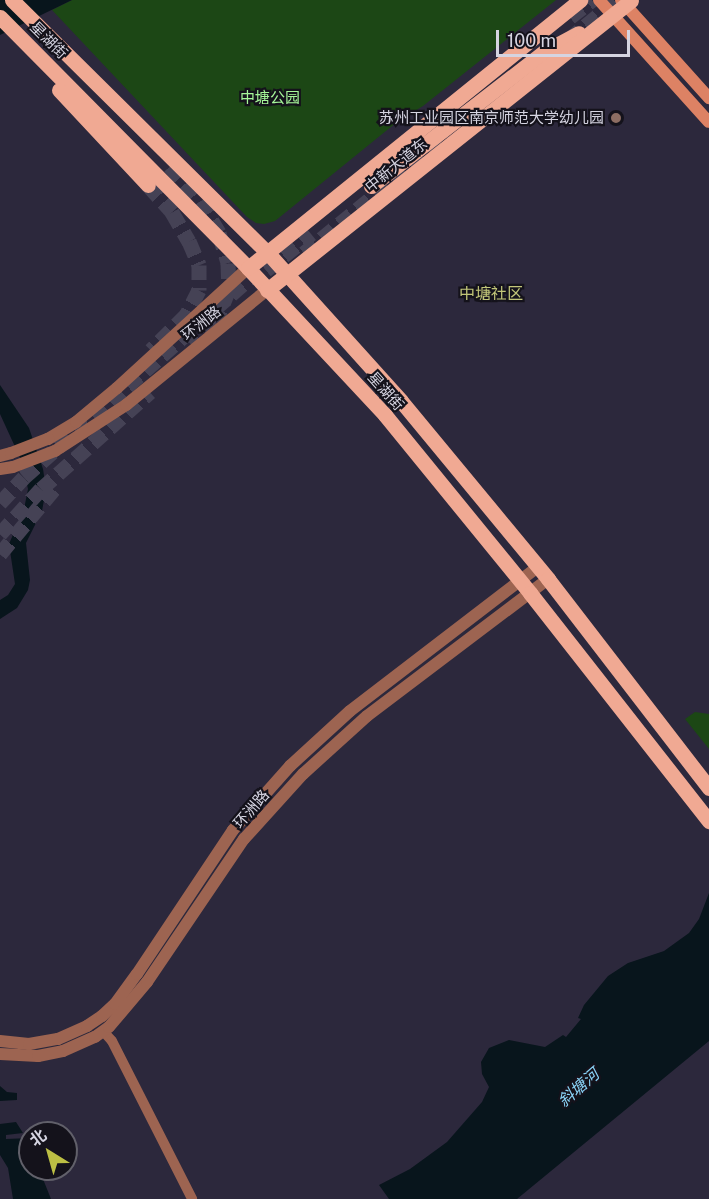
<!DOCTYPE html>
<meta charset="utf-8">
<style>
body{margin:0}
#map{position:relative;width:709px;height:1199px;overflow:hidden;background:#2c283c;font-family:"Public Sans","Noto Sans SC",sans-serif}
div>[style]{position:absolute}
.green>*{inset:0;background:#1c4715}
.water>*{inset:0;background:#08151c}
.primary-tunnel>*{height:15px;margin-top:-7.5px;transform-origin:0;background:repeating-linear-gradient(90deg,#454255 0 15px,transparent 0 23px)}
.minor>*{height:10px;margin:-5px;padding:0 5px;transform-origin:5px;border-radius:5px;background:#9d6451}
.tertiary>*{height:12px;margin:-6px;padding:0 6px;transform-origin:6px;border-radius:6px;background:#9d6451}
.secondary>*{height:12px;margin:-6px;padding:0 6px;transform-origin:6px;border-radius:6px;background:#dd8264}
.primary>*{height:15px;margin:-7.5px;padding:0 7.5px;transform-origin:7.5px;border-radius:7.5px;background:#f0a993}
.tertiary-bridge>*{height:12px;margin:-6px;padding:0 6px;transform-origin:6px;border-radius:6px;background:#9d6451}
.dots>*{width:16px;height:16px;translate:-50% -50%;box-sizing:border-box;border:3px solid #14121b;border-radius:50%}
span{translate:-50% -50%;white-space:nowrap;text-align:center;line-height:1.15;-webkit-text-stroke:4.5px #14121b;paint-order:stroke}
.street-label{font-size:15px;color:#d5d4e1}
.park-label{font-size:15px;color:#a6f699}
.poi-label{font-size:15px;color:#d5d4e1}
.right{translate:-100% -50%;text-align:right}
.neighbourhood-label{font-size:16px;color:#c2c679}
.water-label{font-size:16px;color:#8ad3f7;font-style:italic}
.north{position:absolute;left:18px;top:1121px;width:60px;height:60px;box-sizing:border-box;background:#14121b;border:2px solid #61606a;border-radius:50%;rotate:323deg;font-size:16px;font-weight:700;line-height:24px;text-align:center;color:#d5d4e1}
.north::after{content:'';display:block;margin:auto;width:21px;height:27px;background:#bcbf44;clip-path:polygon(50% 0,100% 100%,50% 72%,0 100%)}
.scale{position:absolute;left:496px;top:30px;width:134px;height:27px;box-sizing:border-box;border:3px solid #d5d4e1;border-top:0;padding-left:8px;font-size:18px;line-height:21px;white-space:nowrap;color:#d5d4e1;-webkit-text-stroke:4px #14121b;paint-order:stroke}
</style>
<div id="map">
<div class="green">
<i style="clip-path:polygon(72px 0,556px 0,423px 106px,397px 122px,275px 221px,264px 224px,256px 223px,247px 217px,52px 10px)"></i>
<i style="clip-path:polygon(695px 712px,709px 714px,709px 749px,685px 719px)"></i>
</div>
<div class="water">
<i style="clip-path:polygon(0 0,72px 0,0 35px)"></i>
<i style="clip-path:polygon(0 385px,29px 428px,43px 469px,46px 489px,42px 511px,26px 543px,30px 580px,28px 590px,17px 608px,0 619px,0 600px,8px 595px,15px 584px,9px 544px,24px 509px,28px 489px,22px 462px,0 414px)"></i>
<i style="clip-path:polygon(709px 893px,709px 1041px,517px 1199px,389px 1199px,379px 1185px,410px 1169px,447px 1142px,482px 1102px,489px 1087px,482px 1074px,481px 1062px,489px 1048px,509px 1040px,545px 1047px,563px 1035px,566px 1037px,581px 1019px,578px 1018px,584px 1005px,608px 976px,628px 963px,664px 951px,689px 933px,699px 919px)"></i>
<i style="clip-path:polygon(0 1086px,7px 1092px,17px 1093px,17px 1100px,0 1101px)"></i>
<i style="clip-path:polygon(16px 1122px,23px 1133px,6px 1135px,6px 1139px,30px 1138px,30px 1169px,39px 1169px,51px 1199px,13px 1199px,8px 1168px,0 1155px,0 1124px)"></i>
</div>
<div class="primary-tunnel">
<i style="left:570px;top:17px;width:28px;rotate:-38deg"></i>
<i style="left:568px;top:40px;width:63px;rotate:-39.2deg"></i>
<i style="left:170px;top:166px;width:46px;rotate:49.4deg"></i>
<i style="left:200px;top:201px;width:37px;rotate:59deg"></i>
<i style="left:219px;top:233px;width:31px;rotate:73deg"></i>
<i style="left:228px;top:263px;width:26px;rotate:88deg"></i>
<i style="left:229px;top:289px;width:35px;rotate:112deg"></i>
<i style="left:216px;top:322px;width:33px;rotate:133deg"></i>
<i style="left:148px;top:185px;width:36px;rotate:48deg"></i>
<i style="left:172px;top:212px;width:34px;rotate:60deg"></i>
<i style="left:189px;top:241px;width:26px;rotate:67deg"></i>
<i style="left:199px;top:265px;width:25px;rotate:90deg"></i>
<i style="left:199px;top:290px;width:27px;rotate:117deg"></i>
<i style="left:187px;top:314px;width:51px;rotate:135deg"></i>
<i style="left:304px;top:253px;width:186px;rotate:-39.3deg"></i>
<i style="left:266px;top:270px;width:58px;rotate:-38.7deg"></i>
<i style="left:0;top:503px;width:35px;rotate:-47deg"></i>
<i style="left:24px;top:477px;width:319px;rotate:-41.4deg"></i>
<i style="left:0;top:534px;width:61px;rotate:-47.7deg"></i>
<i style="left:41px;top:489px;width:146px;rotate:-41.7deg"></i>
<i style="left:0;top:554px;width:85px;rotate:-50.3deg"></i>
</div>
<div class="minor">
<i style="left:103px;top:1031px;width:13px;rotate:48deg"></i>
<i style="left:112px;top:1041px;width:177px;rotate:63.1deg"></i>
</div>
<div class="tertiary">
<i style="left:48px;top:439px;width:33px;rotate:-31deg"></i>
<i style="left:76px;top:422px;width:53px;rotate:-39.7deg"></i>
<i style="left:117px;top:388px;width:178px;rotate:-42.5deg"></i>
<i style="left:55px;top:451px;width:85px;rotate:-32.9deg"></i>
<i style="left:126px;top:405px;width:182px;rotate:-39.2deg"></i>
<i style="left:0;top:456px;width:11px;rotate:-15deg"></i>
<i style="left:0;top:469px;width:13px;rotate:-9deg"></i>
<i style="left:0;top:1041px;width:29px;rotate:6deg"></i>
<i style="left:29px;top:1044px;width:29px;rotate:-10deg"></i>
<i style="left:58px;top:1039px;width:32px;rotate:-24deg"></i>
<i style="left:87px;top:1026px;width:18px;rotate:-34deg"></i>
<i style="left:102px;top:1016px;width:18px;rotate:-43deg"></i>
<i style="left:115px;top:1004px;width:37px;rotate:-54deg"></i>
<i style="left:137px;top:974px;width:173px;rotate:-56.3deg"></i>
<i style="left:233px;top:830px;width:86px;rotate:-48.3deg"></i>
<i style="left:290px;top:766px;width:81px;rotate:-42.5deg"></i>
<i style="left:350px;top:711px;width:237px;rotate:-37.5deg"></i>
<i style="left:0;top:1054px;width:38px;rotate:3deg"></i>
<i style="left:38px;top:1056px;width:25px;rotate:-11deg"></i>
<i style="left:63px;top:1051px;width:35px;rotate:-24deg"></i>
<i style="left:95px;top:1037px;width:17px;rotate:-36deg"></i>
<i style="left:109px;top:1027px;width:59px;rotate:-49.8deg"></i>
<i style="left:147px;top:982px;width:173px;rotate:-55.9deg"></i>
<i style="left:244px;top:839px;width:88px;rotate:-47.8deg"></i>
<i style="left:303px;top:774px;width:86px;rotate:-42.2deg"></i>
<i style="left:367px;top:716px;width:227px;rotate:-37.1deg"></i>
</div>
<div class="secondary">
<i style="left:599px;top:0;width:164px;rotate:48deg"></i>
<i style="left:621px;top:0;width:132px;rotate:48.1deg"></i>
</div>
<div class="primary">
<i style="left:12px;top:0;width:359px;rotate:44.7deg"></i>
<i style="left:267px;top:252px;width:200px;rotate:48deg"></i>
<i style="left:401px;top:401px;width:231px;rotate:50.4deg"></i>
<i style="left:548px;top:579px;width:264px;rotate:52.4deg"></i>
<i style="left:0;top:17px;width:353px;rotate:45.3deg"></i>
<i style="left:248px;top:268px;width:201px;rotate:47deg"></i>
<i style="left:385px;top:415px;width:230px;rotate:50.8deg"></i>
<i style="left:530px;top:593px;width:290px;rotate:51.9deg"></i>
<i style="left:59px;top:90px;width:130px;rotate:46.9deg"></i>
<i style="left:371px;top:186px;width:220px;rotate:-37.8deg"></i>
<i style="left:545px;top:51px;width:38px;rotate:-28deg"></i>
<i style="left:248px;top:268px;width:427px;rotate:-38.9deg"></i>
<i style="left:267px;top:290px;width:465px;rotate:-38.5deg"></i>
</div>
<div class="tertiary-bridge">
<i style="left:11px;top:453px;width:40px;rotate:-21deg"></i>
<i style="left:13px;top:467px;width:45px;rotate:-20.9deg"></i>
</div>
<div class="dots">
<i style="left:616px;top:118px;background:#8d6e63"></i>
</div>
<div class="street-label">
<span style="left:49px;top:40px;rotate:45deg">星湖街</span>
<span style="left:396px;top:165px;rotate:-39deg">中新大道东</span>
<span style="left:201px;top:323px;rotate:-38deg">环洲路</span>
<span style="left:386px;top:391px;rotate:48deg">星湖街</span>
<span style="left:251px;top:809px;rotate:-49deg">环洲路</span>
</div>
<div class="park-label">
<span style="left:270px;top:98px">中塘公园</span>
</div>
<div class="poi-label">
<span class="right" style="left:604px;top:118px">苏州工业园区南京师范大学幼儿园</span>
</div>
<div class="neighbourhood-label">
<span style="left:491px;top:294px">中塘社区</span>
</div>
<div class="water-label">
<span style="left:579px;top:1088px;rotate:-41deg">斜塘河</span>
</div>
<div class="north">北</div>
<div class="scale">100 m</div>
</div>
